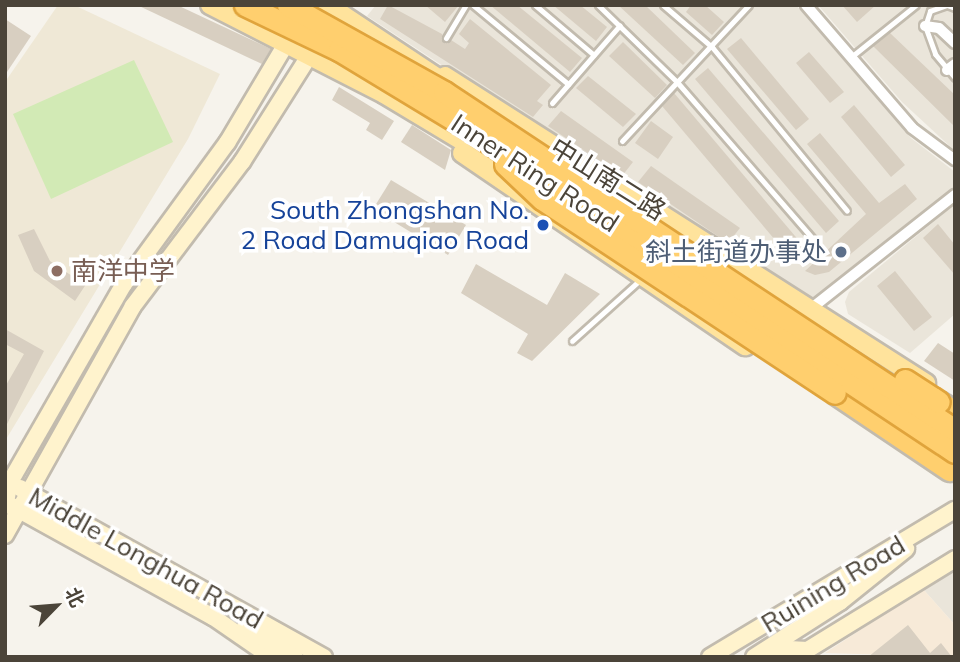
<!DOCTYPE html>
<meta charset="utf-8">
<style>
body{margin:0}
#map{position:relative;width:960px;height:662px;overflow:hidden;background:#f6f3ec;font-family:Mulish,"Noto Sans SC",sans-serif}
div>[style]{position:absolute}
.residential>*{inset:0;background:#eae5da}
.commercial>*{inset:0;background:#f7ead8}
.education>*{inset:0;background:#efe8d6}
.green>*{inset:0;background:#d2eab5}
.building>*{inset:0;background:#d8cfc1}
.roads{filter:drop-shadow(2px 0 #c2bbae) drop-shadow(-2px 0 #c2bbae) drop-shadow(0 2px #c2bbae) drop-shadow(0 -2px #c2bbae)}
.lane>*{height:5px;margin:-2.5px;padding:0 2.5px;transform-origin:2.5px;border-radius:2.5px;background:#fff}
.street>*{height:10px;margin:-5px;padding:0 5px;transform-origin:5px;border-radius:5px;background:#fff}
.secondary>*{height:16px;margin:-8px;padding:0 8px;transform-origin:8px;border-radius:8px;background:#fff3cd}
.primary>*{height:18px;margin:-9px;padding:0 9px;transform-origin:9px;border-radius:9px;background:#ffe39c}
.highway>*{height:21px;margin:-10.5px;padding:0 10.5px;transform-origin:10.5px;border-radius:10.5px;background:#ffcf6e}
.bridges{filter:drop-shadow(2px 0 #e0a43c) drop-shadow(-2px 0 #e0a43c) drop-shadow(0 2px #e0a43c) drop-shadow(0 -2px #e0a43c)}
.highway-bridge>*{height:21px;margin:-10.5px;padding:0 10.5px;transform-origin:10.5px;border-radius:10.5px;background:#ffcf6e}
.dots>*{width:19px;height:19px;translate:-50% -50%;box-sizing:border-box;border:4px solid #fff;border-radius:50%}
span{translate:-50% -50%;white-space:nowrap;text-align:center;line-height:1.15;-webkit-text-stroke:7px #fff;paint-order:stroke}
.street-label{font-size:26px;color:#4b4439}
.transit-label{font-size:26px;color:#164399}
.right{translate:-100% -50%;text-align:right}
.service-label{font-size:26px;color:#4e5e75}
.education-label{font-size:26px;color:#785e54}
.left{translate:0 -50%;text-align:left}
.frame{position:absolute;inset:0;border:7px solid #4b4439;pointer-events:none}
.north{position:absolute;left:21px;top:571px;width:70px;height:70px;-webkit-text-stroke:5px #fff;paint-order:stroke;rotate:65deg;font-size:19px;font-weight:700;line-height:28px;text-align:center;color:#4b4439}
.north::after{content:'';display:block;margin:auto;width:24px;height:32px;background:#4b4439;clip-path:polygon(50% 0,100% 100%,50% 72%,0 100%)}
</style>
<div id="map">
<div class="residential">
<i style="clip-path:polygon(376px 5px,796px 5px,911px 138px,955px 172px,955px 186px,807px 305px,367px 16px)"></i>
<i style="clip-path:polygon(818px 5px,955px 5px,955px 151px,902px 102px)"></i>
<i style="clip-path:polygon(955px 204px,955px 314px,910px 353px,848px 314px,845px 302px,849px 292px)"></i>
<i style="clip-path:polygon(955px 569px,955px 625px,923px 589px)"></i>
</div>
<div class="commercial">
<i style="clip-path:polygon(923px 589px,955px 625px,955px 657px,825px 653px)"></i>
</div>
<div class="education">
<i style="clip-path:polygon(58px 5px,74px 5px,220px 74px,188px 139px,5px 441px,5px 82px)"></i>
</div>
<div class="green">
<i style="clip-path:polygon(134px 60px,173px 142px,51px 199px,13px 114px)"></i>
</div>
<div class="building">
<i style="clip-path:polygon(137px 5px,177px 5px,271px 49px,262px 64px)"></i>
<i style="clip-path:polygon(388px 5px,442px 34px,444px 43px,451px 40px,465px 49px,469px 43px,459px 34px,470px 19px,551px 85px,537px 101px,543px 105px,533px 117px,380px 19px)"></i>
<i style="clip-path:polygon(425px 5px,459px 5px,445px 22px)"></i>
<i style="clip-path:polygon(490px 5px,517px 5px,582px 58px,570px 72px)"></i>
<i style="clip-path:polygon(553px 5px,580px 5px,607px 27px,596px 41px)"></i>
<i style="clip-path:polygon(618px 5px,645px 5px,695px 53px,683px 65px)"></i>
<i style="clip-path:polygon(691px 5px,705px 5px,724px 22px,712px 35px,686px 12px)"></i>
<i style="clip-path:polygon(842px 5px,876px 5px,857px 22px)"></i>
<i style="clip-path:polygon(5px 19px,31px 36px,5px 75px)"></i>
<i style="clip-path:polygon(890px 33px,955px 95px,955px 127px,873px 46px)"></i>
<i style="clip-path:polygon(741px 38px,809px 119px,796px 130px,727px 49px)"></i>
<i style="clip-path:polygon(623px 42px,667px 85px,655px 98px,609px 56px)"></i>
<i style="clip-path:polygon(809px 52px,844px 92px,830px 103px,796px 63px)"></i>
<i style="clip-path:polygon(708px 68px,839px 221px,826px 233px,695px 79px)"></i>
<i style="clip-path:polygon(588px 76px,636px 114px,623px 127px,576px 88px)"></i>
<i style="clip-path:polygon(339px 87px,394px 121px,382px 140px,366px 130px,370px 123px,332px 100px)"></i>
<i style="clip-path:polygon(674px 93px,806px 249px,792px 260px,662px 106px)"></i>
<i style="clip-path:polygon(854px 105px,905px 165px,891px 177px,841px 117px)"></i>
<i style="clip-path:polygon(561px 111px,633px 162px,622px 176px,548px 126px)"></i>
<i style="clip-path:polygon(651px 121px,673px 137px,658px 159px,635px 143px)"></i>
<i style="clip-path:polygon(412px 125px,451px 150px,445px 170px,401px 142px)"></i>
<i style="clip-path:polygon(820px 133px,879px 203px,905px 184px,917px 199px,829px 272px,815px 275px,805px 271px,866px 214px,807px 144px)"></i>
<i style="clip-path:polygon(651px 166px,740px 228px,728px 243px,638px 182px)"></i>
<i style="clip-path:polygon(391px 180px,466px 225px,448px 255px,373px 209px)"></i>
<i style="clip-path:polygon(938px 224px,955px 245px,955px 275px,923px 238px)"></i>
<i style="clip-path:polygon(34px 229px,50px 261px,75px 278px,83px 265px,94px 272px,75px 301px,34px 271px,18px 235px)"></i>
<i style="clip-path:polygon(476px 264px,547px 305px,565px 273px,600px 294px,532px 361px,517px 353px,528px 334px,461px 293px)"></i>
<i style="clip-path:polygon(895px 271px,932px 317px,914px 331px,877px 286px)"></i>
<i style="clip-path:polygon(5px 329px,44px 351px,5px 428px,5px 387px,24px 354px,5px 344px)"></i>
<i style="clip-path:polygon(938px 343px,955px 354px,955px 381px,924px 361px)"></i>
<i style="clip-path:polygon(908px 625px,930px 653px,941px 643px,952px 657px,868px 657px)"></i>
</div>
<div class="roads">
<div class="lane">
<i style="left:473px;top:5px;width:124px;rotate:39.7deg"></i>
<i style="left:535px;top:5px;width:77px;rotate:40.3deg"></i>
<i style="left:598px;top:5px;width:110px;rotate:44.3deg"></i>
<i style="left:677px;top:82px;width:208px;rotate:49.1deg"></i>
<i style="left:663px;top:5px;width:65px;rotate:40.6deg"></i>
<i style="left:712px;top:47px;width:212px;rotate:50.5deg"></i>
<i style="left:947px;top:5px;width:18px;rotate:161deg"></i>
<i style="left:930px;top:11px;width:16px;rotate:108deg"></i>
<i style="left:925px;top:26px;width:30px;rotate:70deg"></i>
<i style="left:935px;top:54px;width:31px;rotate:50deg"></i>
<i style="left:947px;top:5px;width:9px;rotate:21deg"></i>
<i style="left:446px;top:38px;width:39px;rotate:-59deg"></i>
<i style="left:851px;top:57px;width:83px;rotate:-38.7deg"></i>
<i style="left:552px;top:103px;width:103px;rotate:-48.9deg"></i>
<i style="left:622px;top:141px;width:186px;rotate:-47deg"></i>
<i style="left:572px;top:341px;width:93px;rotate:-41.9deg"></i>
</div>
<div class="street">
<i style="left:806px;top:5px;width:162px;rotate:49.2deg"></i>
<i style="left:912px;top:128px;width:54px;rotate:36.7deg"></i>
<i style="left:925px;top:26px;width:14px;rotate:8deg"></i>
<i style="left:939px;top:28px;width:22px;rotate:43deg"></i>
<i style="left:947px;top:70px;width:10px;rotate:-37deg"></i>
<i style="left:813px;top:307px;width:181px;rotate:-38.3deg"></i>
</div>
<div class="secondary">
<i style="left:20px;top:488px;width:348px;rotate:29.1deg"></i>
<i style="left:10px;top:505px;width:232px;rotate:28.9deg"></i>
<i style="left:213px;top:617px;width:70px;rotate:34.6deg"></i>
<i style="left:5px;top:506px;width:25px;rotate:-78deg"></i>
<i style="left:10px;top:482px;width:228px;rotate:-60.1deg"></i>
<i style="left:124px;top:284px;width:175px;rotate:-53.9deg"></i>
<i style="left:227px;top:143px;width:115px;rotate:-59.2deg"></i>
<i style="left:286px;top:44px;width:51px;rotate:-49.8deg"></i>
<i style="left:5px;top:535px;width:262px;rotate:-60.8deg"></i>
<i style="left:133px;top:306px;width:181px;rotate:-52.9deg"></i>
<i style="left:242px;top:162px;width:138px;rotate:-57.7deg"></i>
<i style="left:245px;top:627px;width:58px;rotate:31deg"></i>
<i style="left:710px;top:657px;width:286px;rotate:-31deg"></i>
<i style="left:754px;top:657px;width:102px;rotate:-32.6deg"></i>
<i style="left:840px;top:602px;width:85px;rotate:-38.8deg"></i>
<i style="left:776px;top:657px;width:15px;rotate:-32deg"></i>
<i style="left:789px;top:649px;width:18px;rotate:3deg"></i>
<i style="left:796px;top:657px;width:187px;rotate:-31.6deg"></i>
</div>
<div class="primary">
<i style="left:210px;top:5px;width:195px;rotate:27.1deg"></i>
<i style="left:384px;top:94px;width:152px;rotate:31deg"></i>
<i style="left:328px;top:5px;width:146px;rotate:33.6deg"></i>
<i style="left:445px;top:76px;width:571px;rotate:32.55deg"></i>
<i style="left:462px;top:153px;width:343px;rotate:34.3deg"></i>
</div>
<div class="highway">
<i style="left:835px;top:393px;width:138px;rotate:34deg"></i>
<i style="left:939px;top:402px;width:19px;rotate:32deg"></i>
</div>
</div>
<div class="bridges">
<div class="highway-bridge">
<i style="left:245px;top:5px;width:104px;rotate:25.6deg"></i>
<i style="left:339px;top:50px;width:149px;rotate:31.2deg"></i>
<i style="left:466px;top:127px;width:587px;rotate:33.61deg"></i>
<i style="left:288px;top:5px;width:179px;rotate:29.1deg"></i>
<i style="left:444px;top:92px;width:613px;rotate:33.48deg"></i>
<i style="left:505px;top:164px;width:51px;rotate:43.4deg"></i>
<i style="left:542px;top:199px;width:351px;rotate:33.5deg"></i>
<i style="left:905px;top:380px;width:40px;rotate:32.9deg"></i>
</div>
</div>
<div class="dots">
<i style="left:543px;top:225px;background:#1a4fb4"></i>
<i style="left:841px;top:252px;background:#5c6f8a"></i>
<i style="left:57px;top:271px;background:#8d6e63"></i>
</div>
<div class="street-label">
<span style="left:535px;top:173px;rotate:33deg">Inner Ring Road</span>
<span style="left:608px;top:179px;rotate:32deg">中山南二路</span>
<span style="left:146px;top:558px;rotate:29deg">Middle Longhua Road</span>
<span style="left:833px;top:584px;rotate:-31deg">Ruining Road</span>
</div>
<div class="transit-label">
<span class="right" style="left:529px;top:225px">South Zhongshan No.<br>2 Road Damuqiao Road</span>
</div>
<div class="service-label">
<span class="right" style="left:827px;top:252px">斜土街道办事处</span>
</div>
<div class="education-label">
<span class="left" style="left:71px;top:271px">南洋中学</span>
</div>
<div class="frame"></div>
<div class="north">北</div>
</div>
